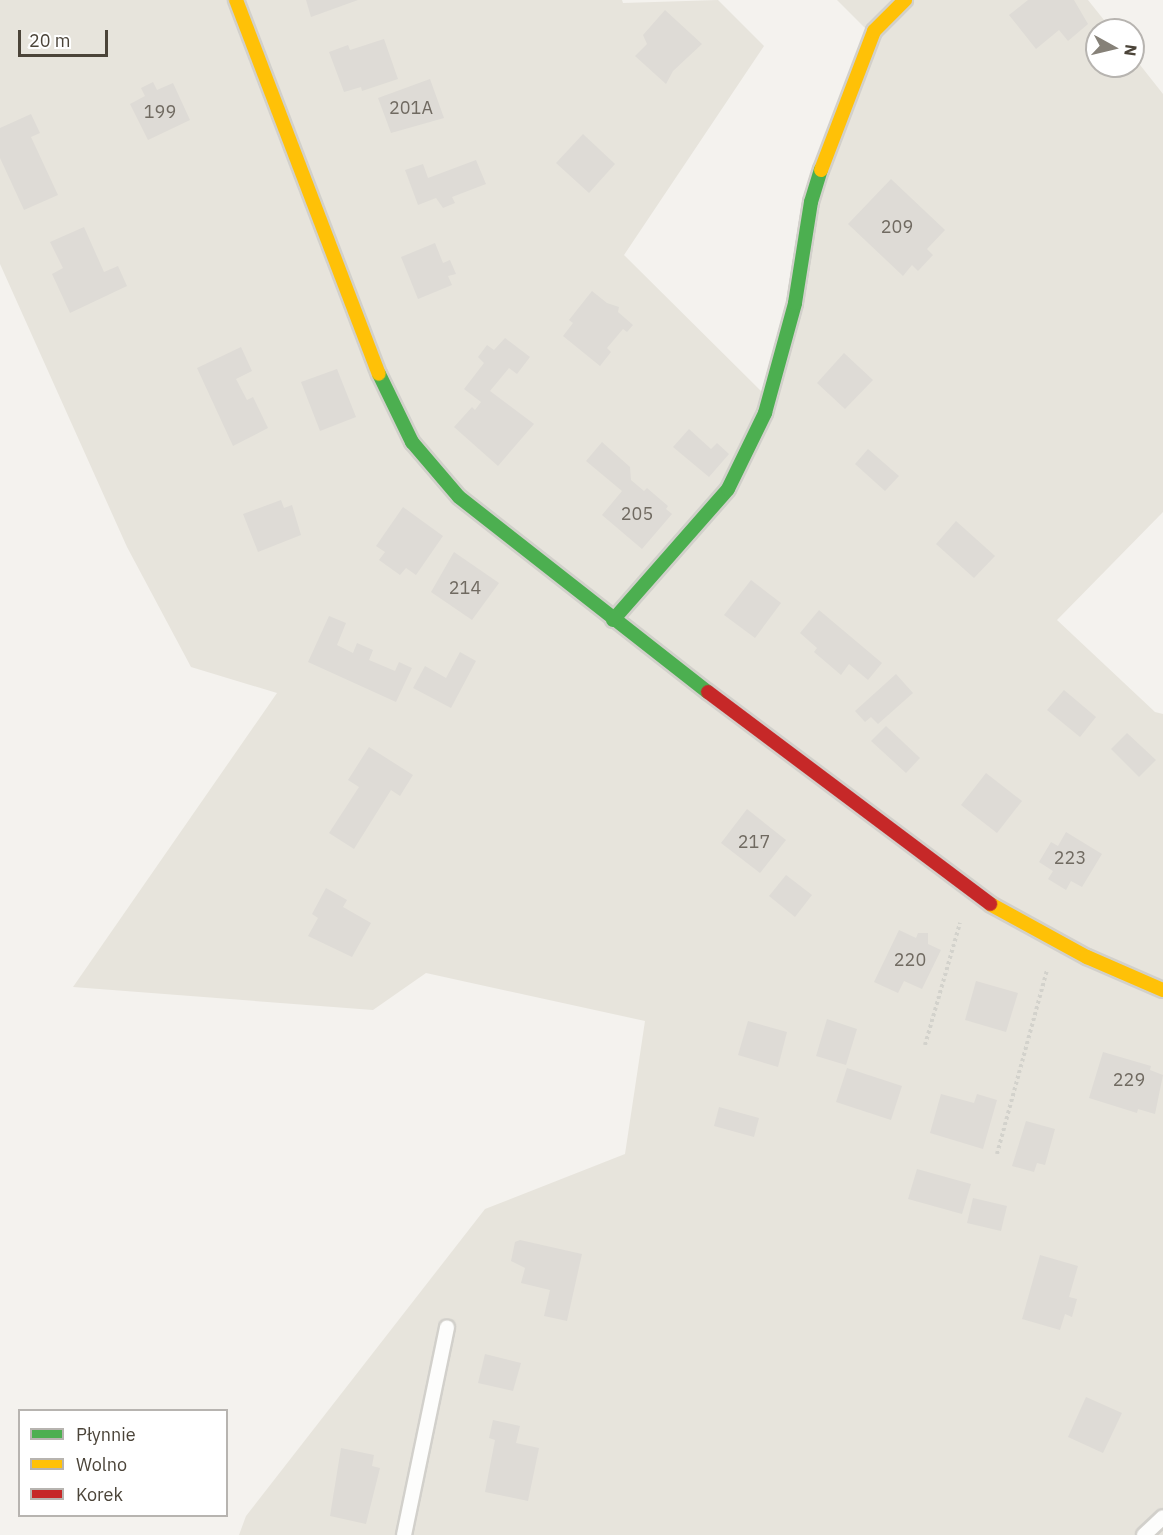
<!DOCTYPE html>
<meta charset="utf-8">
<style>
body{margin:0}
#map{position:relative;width:1163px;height:1535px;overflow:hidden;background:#f4f2ee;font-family:"IBM Plex Sans",sans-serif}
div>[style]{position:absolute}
.residential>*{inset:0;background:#e7e4dc}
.building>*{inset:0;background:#dedbd6}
.path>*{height:4px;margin-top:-2px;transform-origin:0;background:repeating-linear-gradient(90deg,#d3d2cc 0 3px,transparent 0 6px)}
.roads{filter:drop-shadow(2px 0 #d2d0cb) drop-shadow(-2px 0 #d2d0cb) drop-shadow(0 2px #d2d0cb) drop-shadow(0 -2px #d2d0cb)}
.lane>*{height:14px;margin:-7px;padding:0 7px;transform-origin:7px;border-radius:7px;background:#fdfdfc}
.fast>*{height:14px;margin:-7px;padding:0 7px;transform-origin:7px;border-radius:7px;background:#4caf50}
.slow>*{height:14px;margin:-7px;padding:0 7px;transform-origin:7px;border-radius:7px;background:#ffc107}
.jam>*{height:14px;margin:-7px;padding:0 7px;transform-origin:7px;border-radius:7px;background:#c62828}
span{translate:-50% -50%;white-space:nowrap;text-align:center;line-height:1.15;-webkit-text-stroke:5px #fff;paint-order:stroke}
.number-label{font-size:18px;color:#706a61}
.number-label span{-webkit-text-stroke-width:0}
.legend{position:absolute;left:18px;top:1409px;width:210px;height:108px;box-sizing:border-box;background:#fff;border:2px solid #b7b4b0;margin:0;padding:8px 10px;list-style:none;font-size:18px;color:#4b4439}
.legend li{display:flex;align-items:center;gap:12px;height:30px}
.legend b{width:30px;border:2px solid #b7b4b0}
.north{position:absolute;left:1085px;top:18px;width:60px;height:60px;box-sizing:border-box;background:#fff;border:2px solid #b7b4b0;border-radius:50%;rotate:98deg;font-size:16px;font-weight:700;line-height:24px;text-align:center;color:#4b4439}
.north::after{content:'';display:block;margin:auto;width:21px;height:27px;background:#868178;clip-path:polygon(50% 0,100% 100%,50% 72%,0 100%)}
.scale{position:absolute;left:18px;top:30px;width:90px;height:27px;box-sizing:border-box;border:3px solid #4b4439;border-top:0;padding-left:8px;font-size:18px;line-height:21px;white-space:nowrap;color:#4b4439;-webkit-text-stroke:4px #fff;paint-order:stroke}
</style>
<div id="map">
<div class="residential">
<i style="clip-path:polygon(0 0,622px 0,623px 3px,718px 0,764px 46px,624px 255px,762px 392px,867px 30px,837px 0,1088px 0,1112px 30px,1097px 30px,1097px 66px,1133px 66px,1133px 56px,1163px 94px,1163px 512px,1057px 620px,1155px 712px,1163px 714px,1163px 1535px,239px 1535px,246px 1516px,485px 1209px,625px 1154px,645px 1021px,426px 973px,373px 1010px,73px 987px,277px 693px,191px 667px,127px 547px,0 264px)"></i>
</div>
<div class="building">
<i style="clip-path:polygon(306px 0,358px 0,311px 17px)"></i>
<i style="clip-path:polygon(1028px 0,1074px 0,1088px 24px,1068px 41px,1059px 30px,1036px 49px,1009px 15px)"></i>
<i style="clip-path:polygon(665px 10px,702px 44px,673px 71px,666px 84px,635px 56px,647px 44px,643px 35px)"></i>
<i style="clip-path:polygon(384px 39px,398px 79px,362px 91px,361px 87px,344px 92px,329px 52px,348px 45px,350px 50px)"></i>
<i style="clip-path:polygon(430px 79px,444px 118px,391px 133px,378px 98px)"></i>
<i style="clip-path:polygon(153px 82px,157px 90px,173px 83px,190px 120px,148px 140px,130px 104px,145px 96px,141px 88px)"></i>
<i style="clip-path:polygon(31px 114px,40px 133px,31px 137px,58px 195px,24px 210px,0 158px,0 128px)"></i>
<i style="clip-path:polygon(583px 134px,615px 164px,589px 193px,556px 163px)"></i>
<i style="clip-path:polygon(476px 160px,486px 184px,452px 197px,455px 203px,443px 208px,436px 198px,418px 205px,405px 170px,423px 164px,428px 178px)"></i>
<i style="clip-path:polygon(891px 179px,945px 230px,927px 249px,933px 255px,918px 271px,912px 265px,903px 276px,848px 224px)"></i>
<i style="clip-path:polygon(84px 227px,104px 272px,118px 266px,127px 286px,70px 313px,52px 274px,63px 268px,50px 242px)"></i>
<i style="clip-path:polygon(435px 243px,443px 263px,450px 260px,456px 274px,448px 276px,452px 285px,418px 299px,401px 257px)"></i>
<i style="clip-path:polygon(592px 291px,607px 303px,619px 307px,618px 312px,633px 325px,627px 332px,623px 329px,607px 348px,611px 352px,600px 366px,563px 336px,573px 323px,569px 320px)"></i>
<i style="clip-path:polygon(505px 338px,530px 357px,517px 374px,509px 368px,490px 391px,534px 424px,498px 466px,454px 427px,472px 407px,475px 410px,481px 402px,464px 389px,484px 363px,478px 357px,487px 345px,494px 350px)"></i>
<i style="clip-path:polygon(241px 347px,252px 371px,236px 379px,247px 400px,253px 397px,268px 428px,233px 446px,197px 368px)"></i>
<i style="clip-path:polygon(844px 353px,873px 380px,845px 409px,817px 383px)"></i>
<i style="clip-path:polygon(337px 369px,356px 417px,320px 431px,301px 382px)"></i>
<i style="clip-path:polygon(689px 429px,711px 449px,717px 443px,729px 454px,709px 477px,673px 447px)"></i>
<i style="clip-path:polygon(602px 442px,630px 467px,631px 480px,644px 491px,647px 488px,668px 506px,666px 509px,672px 514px,642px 549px,602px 515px,622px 491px,586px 461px)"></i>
<i style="clip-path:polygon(868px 449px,899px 476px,885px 491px,855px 464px)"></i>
<i style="clip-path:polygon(281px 500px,284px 508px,292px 505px,301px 535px,258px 552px,243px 514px)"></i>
<i style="clip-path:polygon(403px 507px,443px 536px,416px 575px,406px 568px,400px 575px,379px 560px,385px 552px,376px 546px)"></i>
<i style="clip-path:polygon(956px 521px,995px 556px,974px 578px,936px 544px)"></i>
<i style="clip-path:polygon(454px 552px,499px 583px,472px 620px,431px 592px)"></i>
<i style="clip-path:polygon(751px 580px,781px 603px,755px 638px,724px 615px)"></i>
<i style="clip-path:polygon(819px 610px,882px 663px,868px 680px,849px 664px,841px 675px,814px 652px,817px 648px,800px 633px)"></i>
<i style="clip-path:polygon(329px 616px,346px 623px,337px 645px,353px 653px,357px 643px,373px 650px,369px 660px,395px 671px,399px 662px,412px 668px,396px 702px,308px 662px)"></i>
<i style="clip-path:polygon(460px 652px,476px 661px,451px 708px,413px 688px,425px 666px,446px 678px)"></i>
<i style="clip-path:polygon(896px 674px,913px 693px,878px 724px,871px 717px,865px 722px,855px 711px)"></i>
<i style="clip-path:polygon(1064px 690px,1096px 717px,1080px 737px,1047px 710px)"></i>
<i style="clip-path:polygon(886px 726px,920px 758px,906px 773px,871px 741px)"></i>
<i style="clip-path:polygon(1127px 733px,1156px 760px,1139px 777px,1111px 749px)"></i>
<i style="clip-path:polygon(369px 747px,413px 775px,400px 796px,391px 790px,354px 849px,329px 833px,359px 787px,348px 780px)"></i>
<i style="clip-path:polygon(986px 773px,1022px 801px,997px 833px,961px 805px)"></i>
<i style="clip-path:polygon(747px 809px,786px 840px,760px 873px,721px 843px)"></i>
<i style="clip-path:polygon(1066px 832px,1102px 854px,1082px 887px,1071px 881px,1066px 890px,1048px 879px,1053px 871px,1039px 862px,1051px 842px,1058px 846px)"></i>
<i style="clip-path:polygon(786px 875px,812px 895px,795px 917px,769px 896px)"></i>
<i style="clip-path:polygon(326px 888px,347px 900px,343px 907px,371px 923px,352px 957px,308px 936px,318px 918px,312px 914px)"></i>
<i style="clip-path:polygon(899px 930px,916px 938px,918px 933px,928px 933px,928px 944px,941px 950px,922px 989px,904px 981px,898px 993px,874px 982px)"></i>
<i style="clip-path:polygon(976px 981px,1018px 993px,1006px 1032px,965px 1020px)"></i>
<i style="clip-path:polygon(827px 1019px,857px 1029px,846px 1065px,816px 1056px)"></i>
<i style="clip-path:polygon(748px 1021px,787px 1032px,778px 1067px,738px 1055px)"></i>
<i style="clip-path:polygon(1103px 1052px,1151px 1066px,1150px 1070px,1163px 1075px,1155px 1114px,1138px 1109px,1137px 1113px,1089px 1098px)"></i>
<i style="clip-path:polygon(847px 1068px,902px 1086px,891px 1120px,836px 1102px)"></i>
<i style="clip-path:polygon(941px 1094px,974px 1103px,977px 1094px,997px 1100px,983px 1149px,930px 1133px)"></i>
<i style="clip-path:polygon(719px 1107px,759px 1118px,754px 1137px,714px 1126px)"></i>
<i style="clip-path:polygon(1026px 1121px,1055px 1129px,1045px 1165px,1037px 1163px,1034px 1172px,1012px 1166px)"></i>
<i style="clip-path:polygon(917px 1169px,971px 1184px,962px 1214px,908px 1199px)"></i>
<i style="clip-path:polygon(973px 1198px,1007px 1206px,1001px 1231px,967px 1223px)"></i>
<i style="clip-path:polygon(520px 1240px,582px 1254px,567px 1321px,544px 1316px,550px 1290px,521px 1283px,525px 1268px,511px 1261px,515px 1242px)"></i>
<i style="clip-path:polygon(1040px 1255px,1078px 1266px,1069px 1297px,1077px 1299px,1072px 1317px,1065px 1314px,1060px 1330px,1022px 1319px)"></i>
<i style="clip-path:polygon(485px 1354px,521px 1363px,513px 1391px,478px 1383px)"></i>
<i style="clip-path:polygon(1086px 1397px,1122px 1413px,1103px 1453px,1068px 1437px)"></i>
<i style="clip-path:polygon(493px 1420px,520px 1426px,516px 1443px,539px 1448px,528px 1501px,485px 1492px,495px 1440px,489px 1438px)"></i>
<i style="clip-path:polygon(341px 1448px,374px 1455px,372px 1466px,380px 1468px,366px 1524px,330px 1516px)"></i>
</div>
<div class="path">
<i style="left:925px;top:1045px;width:127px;rotate:-74deg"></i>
<i style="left:997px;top:1154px;width:191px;rotate:-74.8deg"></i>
</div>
<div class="roads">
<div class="lane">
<i style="left:404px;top:1535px;width:212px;rotate:-78.3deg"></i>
<i style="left:1144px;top:1535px;width:26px;rotate:-43deg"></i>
</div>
<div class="fast">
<i style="left:379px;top:374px;width:76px;rotate:64.1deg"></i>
<i style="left:412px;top:442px;width:72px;rotate:49.5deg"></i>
<i style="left:459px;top:497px;width:316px;rotate:38.1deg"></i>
<i style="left:613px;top:620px;width:174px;rotate:-48.7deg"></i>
<i style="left:728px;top:489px;width:85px;rotate:-64deg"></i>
<i style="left:765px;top:413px;width:114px;rotate:-74.7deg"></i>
<i style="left:795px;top:303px;width:102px;rotate:-81deg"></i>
<i style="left:811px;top:202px;width:34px;rotate:-73deg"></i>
</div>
<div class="slow">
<i style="left:236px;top:0;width:400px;rotate:69.1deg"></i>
<i style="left:821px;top:170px;width:149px;rotate:-69.1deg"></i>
<i style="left:874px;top:31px;width:44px;rotate:-45deg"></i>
<i style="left:990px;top:904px;width:111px;rotate:28.7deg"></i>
<i style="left:1087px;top:957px;width:83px;rotate:23.5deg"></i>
</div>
<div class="jam">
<i style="left:708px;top:692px;width:353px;rotate:36.9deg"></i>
</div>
</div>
<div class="number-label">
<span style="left:411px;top:108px">201A</span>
<span style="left:160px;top:112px">199</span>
<span style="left:897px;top:227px">209</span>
<span style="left:637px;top:514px">205</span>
<span style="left:465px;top:588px">214</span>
<span style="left:754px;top:842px">217</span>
<span style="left:1070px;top:858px">223</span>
<span style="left:910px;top:960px">220</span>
<span style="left:1129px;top:1080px">229</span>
</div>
<ul class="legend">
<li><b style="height:8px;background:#4caf50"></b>Płynnie</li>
<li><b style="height:8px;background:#ffc107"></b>Wolno</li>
<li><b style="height:8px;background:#c62828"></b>Korek</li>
</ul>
<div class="north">N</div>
<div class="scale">20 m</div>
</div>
